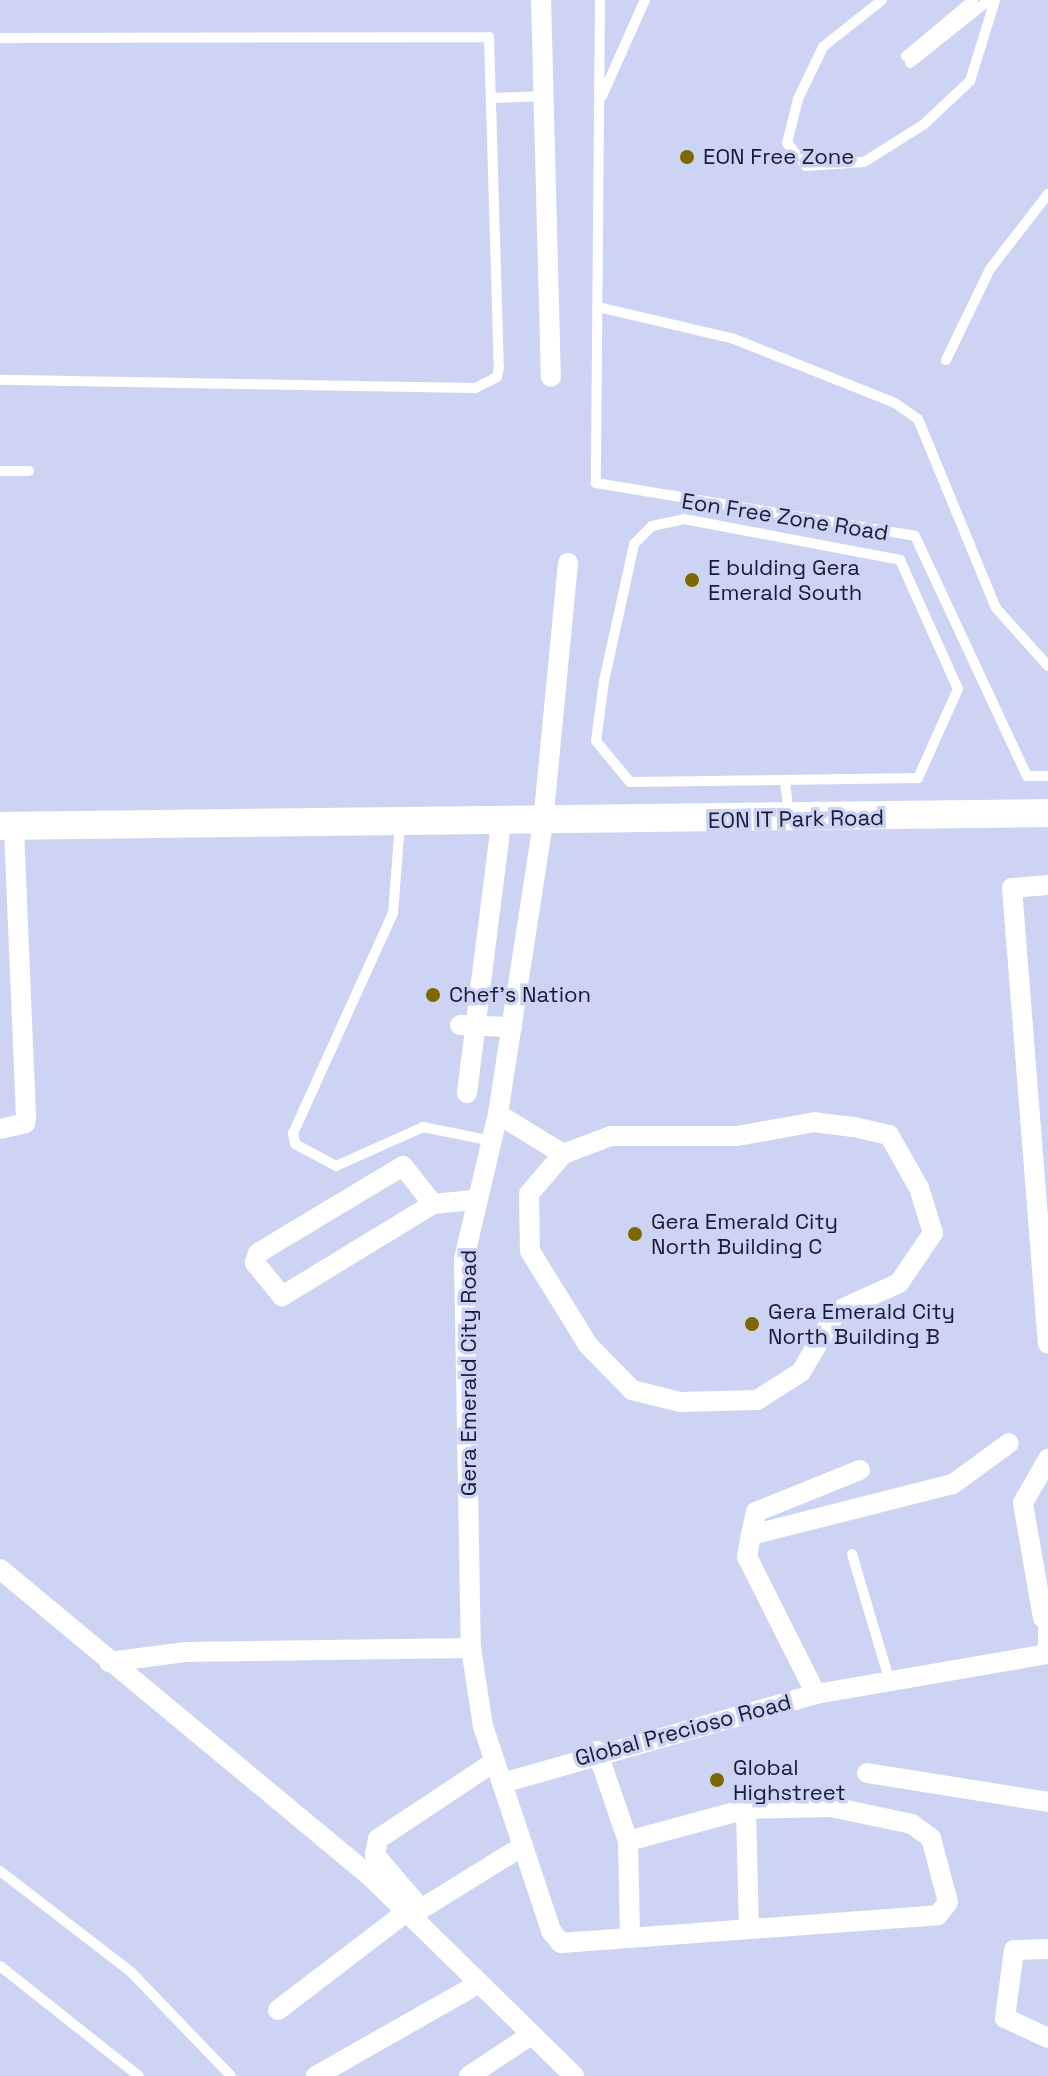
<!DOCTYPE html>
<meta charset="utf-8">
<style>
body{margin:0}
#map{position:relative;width:1048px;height:2076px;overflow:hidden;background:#cdd4f3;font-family:"Space Grotesk",sans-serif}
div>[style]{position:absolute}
.lane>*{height:10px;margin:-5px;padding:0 5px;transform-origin:5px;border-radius:5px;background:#fff}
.street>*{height:20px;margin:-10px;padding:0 10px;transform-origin:10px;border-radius:10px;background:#fff}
.secondary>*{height:28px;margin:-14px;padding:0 14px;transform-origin:14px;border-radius:14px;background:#fff}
.dots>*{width:22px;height:22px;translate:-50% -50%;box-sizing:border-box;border:4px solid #cdd4f3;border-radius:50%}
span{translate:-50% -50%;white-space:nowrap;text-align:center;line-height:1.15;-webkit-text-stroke:7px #cdd4f3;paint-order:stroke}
.poi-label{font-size:22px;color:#171b37}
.left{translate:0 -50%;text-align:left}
.street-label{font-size:22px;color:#171b37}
</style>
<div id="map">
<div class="lane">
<i style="left:600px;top:0;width:483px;rotate:90.5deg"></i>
<i style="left:596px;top:483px;width:323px;rotate:9.4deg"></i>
<i style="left:915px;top:536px;width:265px;rotate:65deg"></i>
<i style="left:1027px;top:776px;width:21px"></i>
<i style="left:882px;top:0;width:75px;rotate:141.5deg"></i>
<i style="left:823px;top:47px;width:58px;rotate:115.7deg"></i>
<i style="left:798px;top:99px;width:45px;rotate:104deg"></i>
<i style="left:787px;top:143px;width:30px;rotate:50deg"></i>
<i style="left:806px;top:166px;width:58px;rotate:-3.9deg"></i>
<i style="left:864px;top:162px;width:70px;rotate:-32.1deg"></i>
<i style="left:923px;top:125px;width:64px;rotate:-43.1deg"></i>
<i style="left:970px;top:81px;width:85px;rotate:-72.8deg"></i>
<i style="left:0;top:38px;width:489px;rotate:-0.1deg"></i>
<i style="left:489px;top:37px;width:330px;rotate:88.3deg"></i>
<i style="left:499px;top:367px;width:10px;rotate:101deg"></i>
<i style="left:497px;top:377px;width:25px;rotate:153deg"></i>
<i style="left:475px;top:388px;width:475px;rotate:-179deg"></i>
<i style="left:906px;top:56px;width:87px;rotate:-39.9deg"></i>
<i style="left:910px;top:63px;width:101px;rotate:-38.6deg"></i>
<i style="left:602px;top:96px;width:105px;rotate:-65.9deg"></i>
<i style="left:492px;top:98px;width:52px;rotate:-2.2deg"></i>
<i style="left:598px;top:307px;width:140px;rotate:13.2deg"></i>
<i style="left:734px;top:339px;width:173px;rotate:21.7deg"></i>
<i style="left:895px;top:403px;width:28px;rotate:35deg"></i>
<i style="left:918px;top:419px;width:204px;rotate:67.6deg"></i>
<i style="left:996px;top:608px;width:78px;rotate:48.1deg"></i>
<i style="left:946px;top:360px;width:101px;rotate:-64.2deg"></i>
<i style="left:990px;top:269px;width:95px;rotate:-52.3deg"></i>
<i style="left:0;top:471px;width:29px"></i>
<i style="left:684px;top:519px;width:220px;rotate:10.7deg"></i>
<i style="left:900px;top:560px;width:141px;rotate:65.8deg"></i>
<i style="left:958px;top:689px;width:98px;rotate:114.2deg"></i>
<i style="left:918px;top:778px;width:288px;rotate:179.2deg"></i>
<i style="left:630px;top:782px;width:53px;rotate:-129.7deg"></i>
<i style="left:596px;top:741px;width:61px;rotate:-82.4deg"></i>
<i style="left:604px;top:681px;width:140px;rotate:-77.6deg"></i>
<i style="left:634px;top:544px;width:25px;rotate:-45deg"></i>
<i style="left:652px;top:526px;width:33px;rotate:-12deg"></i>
<i style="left:785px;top:782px;width:31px;rotate:83deg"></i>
<i style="left:400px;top:823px;width:90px;rotate:94.4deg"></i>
<i style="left:393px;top:913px;width:242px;rotate:114.4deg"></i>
<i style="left:293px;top:1133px;width:11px;rotate:80deg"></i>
<i style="left:295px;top:1144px;width:47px;rotate:28.2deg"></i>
<i style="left:336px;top:1166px;width:95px;rotate:-24.1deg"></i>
<i style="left:423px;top:1127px;width:70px;rotate:11.5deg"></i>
<i style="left:852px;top:1554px;width:134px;rotate:73.5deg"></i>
<i style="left:0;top:1871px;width:165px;rotate:37.6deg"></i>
<i style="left:131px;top:1972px;width:144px;rotate:46.1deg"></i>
<i style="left:0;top:1966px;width:177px;rotate:38.4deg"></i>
</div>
<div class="street">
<i style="left:541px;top:0;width:377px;rotate:88.5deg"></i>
<i style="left:568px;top:563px;width:261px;rotate:95.5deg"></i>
<i style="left:543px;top:823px;width:294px;rotate:98.8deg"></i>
<i style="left:498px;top:1114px;width:149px;rotate:103.2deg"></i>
<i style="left:464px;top:1259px;width:389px;rotate:89deg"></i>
<i style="left:471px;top:1648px;width:79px;rotate:81.3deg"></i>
<i style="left:483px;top:1726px;width:216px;rotate:71.6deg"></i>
<i style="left:551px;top:1931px;width:16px;rotate:50deg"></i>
<i style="left:561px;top:1943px;width:378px;rotate:-4.2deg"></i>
<i style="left:938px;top:1915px;width:16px;rotate:-52deg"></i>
<i style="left:948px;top:1902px;width:66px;rotate:-104.9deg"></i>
<i style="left:931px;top:1838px;width:24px;rotate:-144deg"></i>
<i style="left:912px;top:1824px;width:83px;rotate:-168.1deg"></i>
<i style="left:831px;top:1807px;width:85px;rotate:178.7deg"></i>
<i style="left:746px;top:1809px;width:122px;rotate:164.8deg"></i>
<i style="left:1048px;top:885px;width:36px;rotate:175deg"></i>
<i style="left:1012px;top:888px;width:457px;rotate:85.5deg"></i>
<i style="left:460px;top:1025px;width:52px;rotate:2.2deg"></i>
<i style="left:467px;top:1093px;width:272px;rotate:-82.8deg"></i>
<i style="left:498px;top:1114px;width:76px;rotate:31.6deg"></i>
<i style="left:563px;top:1154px;width:52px;rotate:130.4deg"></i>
<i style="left:529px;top:1194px;width:57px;rotate:89deg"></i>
<i style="left:530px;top:1251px;width:110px;rotate:58.3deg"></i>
<i style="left:588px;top:1345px;width:63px;rotate:45.6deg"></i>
<i style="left:632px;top:1390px;width:49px;rotate:14deg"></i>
<i style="left:680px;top:1402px;width:77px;rotate:-1.5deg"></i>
<i style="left:757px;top:1400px;width:52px;rotate:-32.5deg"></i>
<i style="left:801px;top:1372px;width:71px;rotate:-59.5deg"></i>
<i style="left:837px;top:1311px;width:68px;rotate:-24.3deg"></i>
<i style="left:899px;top:1283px;width:60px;rotate:-55.8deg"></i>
<i style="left:933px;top:1233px;width:47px;rotate:-107.3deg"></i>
<i style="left:919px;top:1188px;width:61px;rotate:-119.5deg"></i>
<i style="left:889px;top:1135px;width:37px;rotate:-167deg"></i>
<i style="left:853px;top:1127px;width:38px;rotate:-173deg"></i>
<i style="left:815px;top:1122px;width:79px;rotate:169.8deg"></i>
<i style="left:737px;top:1136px;width:126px;rotate:180deg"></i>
<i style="left:611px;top:1136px;width:51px;rotate:159.4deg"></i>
<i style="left:0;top:1129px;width:26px;rotate:-13deg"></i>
<i style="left:25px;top:1123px;width:7px;rotate:-82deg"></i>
<i style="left:26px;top:1116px;width:290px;rotate:-92.4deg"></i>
<i style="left:433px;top:1204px;width:177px;rotate:148.6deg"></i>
<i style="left:282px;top:1296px;width:43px;rotate:-129.3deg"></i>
<i style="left:255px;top:1263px;width:10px;rotate:-73deg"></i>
<i style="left:258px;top:1253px;width:169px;rotate:-31deg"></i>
<i style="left:403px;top:1166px;width:48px;rotate:51.7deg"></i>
<i style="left:433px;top:1204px;width:41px;rotate:-5.6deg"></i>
<i style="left:751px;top:1535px;width:24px;rotate:-78deg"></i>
<i style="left:756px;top:1512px;width:112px;rotate:-22deg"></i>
<i style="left:0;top:1569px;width:479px;rotate:39.7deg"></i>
<i style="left:369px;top:1875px;width:287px;rotate:44.4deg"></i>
<i style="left:1043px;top:1618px;width:117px;rotate:-99.9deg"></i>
<i style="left:1023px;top:1503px;width:51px;rotate:-60.4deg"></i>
<i style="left:109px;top:1662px;width:78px;rotate:-7.4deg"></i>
<i style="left:186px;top:1652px;width:285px;rotate:-0.8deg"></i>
<i style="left:816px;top:1694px;width:153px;rotate:-116.7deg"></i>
<i style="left:747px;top:1557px;width:22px;rotate:-80deg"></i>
<i style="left:751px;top:1535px;width:208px;rotate:-14.2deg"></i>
<i style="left:953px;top:1484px;width:69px;rotate:-36.2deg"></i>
<i style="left:597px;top:1751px;width:95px;rotate:71deg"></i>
<i style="left:628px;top:1841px;width:97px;rotate:88.8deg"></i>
<i style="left:494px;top:1762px;width:139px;rotate:146.4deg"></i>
<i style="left:378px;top:1839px;width:16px;rotate:101deg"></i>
<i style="left:375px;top:1855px;width:71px;rotate:49.6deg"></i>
<i style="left:421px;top:1909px;width:120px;rotate:-31.7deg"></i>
<i style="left:867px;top:1773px;width:183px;rotate:9.1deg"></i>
<i style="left:502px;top:1783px;width:326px;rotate:-15.8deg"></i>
<i style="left:816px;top:1694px;width:235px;rotate:-9.8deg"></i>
<i style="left:1048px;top:1654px;width:37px;rotate:-90deg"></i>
<i style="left:746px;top:1809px;width:119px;rotate:88.6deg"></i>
<i style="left:1048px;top:1949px;width:34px;rotate:178deg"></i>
<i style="left:1014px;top:1950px;width:69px;rotate:97.5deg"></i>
<i style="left:1005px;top:2018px;width:47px;rotate:24.9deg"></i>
<i style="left:278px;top:2010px;width:160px;rotate:-37.4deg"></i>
<i style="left:316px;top:2076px;width:186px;rotate:-29.6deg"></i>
<i style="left:469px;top:2076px;width:74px;rotate:-33.5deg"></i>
</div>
<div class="secondary">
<i style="left:0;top:826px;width:1048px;rotate:-0.71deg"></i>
</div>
<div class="dots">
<i style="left:687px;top:157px;background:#7d6800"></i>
<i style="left:692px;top:580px;background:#7d6800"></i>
<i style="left:433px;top:995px;background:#7d6800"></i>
<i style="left:635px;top:1234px;background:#7d6800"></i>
<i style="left:752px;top:1324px;background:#7d6800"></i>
<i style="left:717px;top:1780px;background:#7d6800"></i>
</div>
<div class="poi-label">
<span class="left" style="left:703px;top:157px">EON Free Zone</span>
<span class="left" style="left:708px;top:580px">E bulding Gera<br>Emerald South</span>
<span class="left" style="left:449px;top:995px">Chef’s Nation</span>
<span class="left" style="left:651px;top:1234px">Gera Emerald City<br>North Building C</span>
<span class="left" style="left:768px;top:1324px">Gera Emerald City<br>North Building B</span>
<span class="left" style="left:733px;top:1780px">Global<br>Highstreet</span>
</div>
<div class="street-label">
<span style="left:785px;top:517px;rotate:9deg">Eon Free Zone Road</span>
<span style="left:796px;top:819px;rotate:-1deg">EON IT Park Road</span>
<span style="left:469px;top:1373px;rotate:-90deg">Gera Emerald City Road</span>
<span style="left:683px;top:1730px;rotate:-15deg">Global Precioso Road</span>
</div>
</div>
